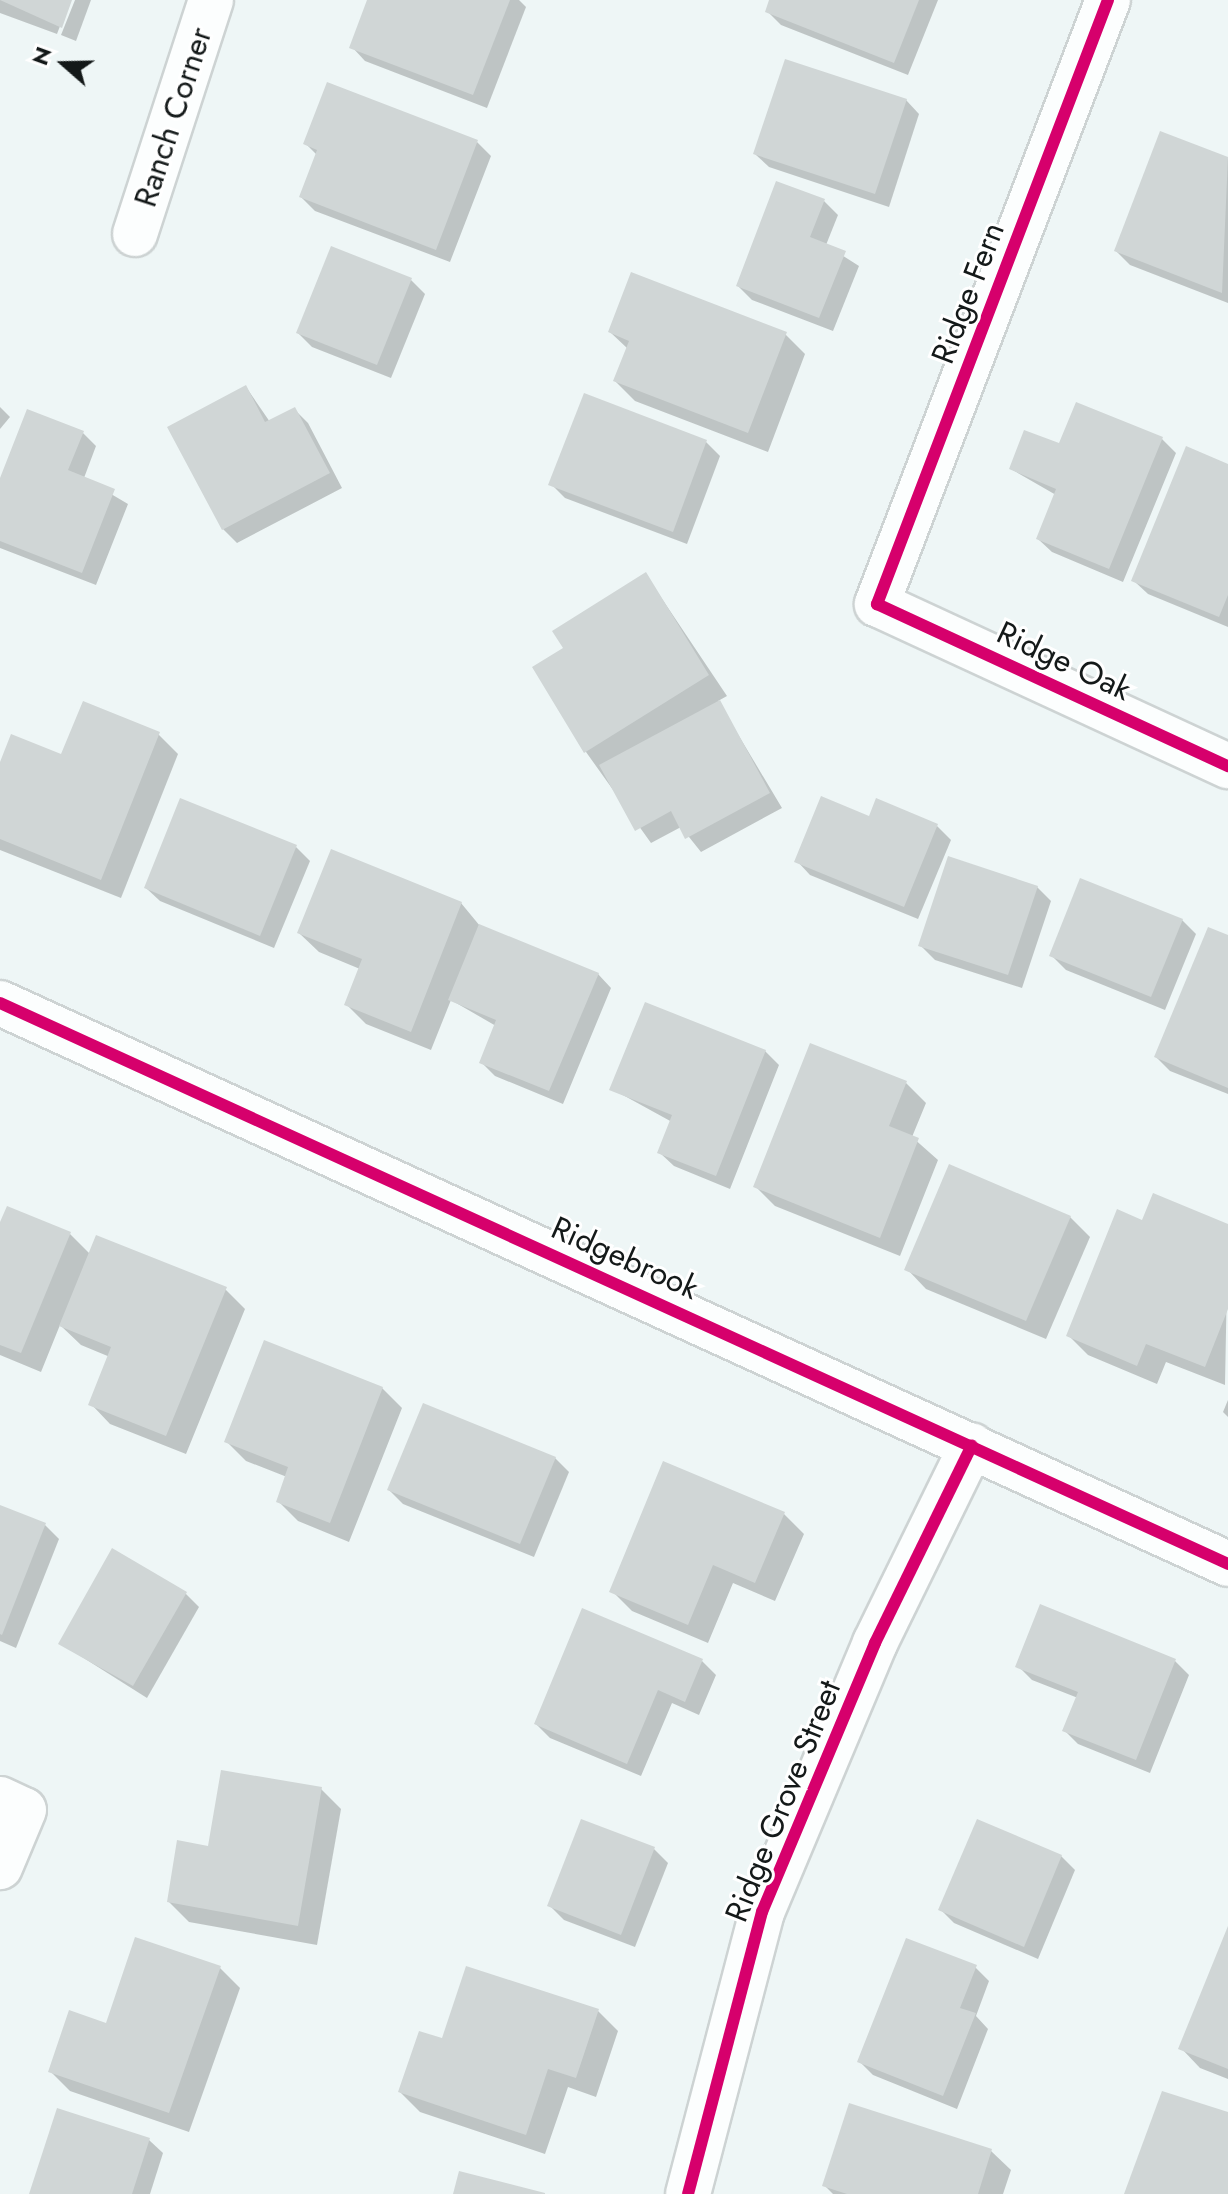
<!DOCTYPE html>
<style>
body{margin:0}
#map{position:relative;width:1228px;height:2194px;overflow:hidden;background:#eef6f6;font-family:Jost,sans-serif}
div>[style]{position:absolute}
.shadow>*{inset:0;background:#0003}
.building>*{inset:0;background:#d0d6d6}
.roads{filter:drop-shadow(2px 0 #cdd3d3) drop-shadow(-2px 0 #cdd3d3) drop-shadow(0 2px #cdd3d3) drop-shadow(0 -2px #cdd3d3)}
.minor>*{height:44px;margin:-22px;padding:0 22px;transform-origin:22px;border-radius:22px;background:#fcfefe}
.tertiary>*{height:44px;margin:-22px;padding:0 22px;transform-origin:22px;border-radius:22px;background:#fcfefe}
.cycleway>*{height:12px;margin:-6px;padding:0 6px;transform-origin:6px;border-radius:6px;background:#d6006c}
span{translate:-50% -50%;white-space:nowrap;text-align:center;line-height:1.15;-webkit-text-stroke:6px #fff;paint-order:stroke}
.street-label{font-size:32px;color:#141919}
.north{position:absolute;left:24px;top:24px;width:80px;height:80px;-webkit-text-stroke:6px #fff;paint-order:stroke;rotate:290deg;font-size:22px;font-weight:700;line-height:32px;text-align:center;color:#141919}
.north::after{content:'';display:block;margin:auto;width:28px;height:36px;background:#141919;clip-path:polygon(50% 0,100% 100%,50% 72%,0 100%)}
</style>
<div id="map">
<div class="shadow">
<i style="clip-path:polygon(0 0,70px 0,57px 34px,0 13px)"></i>
<i style="clip-path:polygon(75px 0,91px 0,76px 41px,61px 35px)"></i>
<i style="clip-path:polygon(370px 0,519px 0,526px 7px,487px 108px,365px 61px,352px 47px)"></i>
<i style="clip-path:polygon(772px 0,938px 0,908px 75px,781px 25px,767px 11px)"></i>
<i style="clip-path:polygon(906px 100px,919px 114px,889px 207px,769px 167px,755px 154px)"></i>
<i style="clip-path:polygon(1161px 133px,1228px 159px,1228px 303px,1130px 265px,1116px 251px)"></i>
<i style="clip-path:polygon(477px 142px,491px 156px,450px 262px,315px 211px,301px 197px,317px 155px,305px 143px)"></i>
<i style="clip-path:polygon(824px 201px,838px 215px,826px 245px,859px 266px,833px 331px,752px 300px,738px 286px)"></i>
<i style="clip-path:polygon(411px 280px,425px 294px,391px 378px,312px 347px,298px 333px)"></i>
<i style="clip-path:polygon(610px 332px,785px 334px,805px 354px,768px 452px,635px 401px,615px 381px,628px 349px)"></i>
<i style="clip-path:polygon(246px 387px,270px 422px,294px 409px,308px 423px,342px 488px,237px 543px,223px 529px)"></i>
<i style="clip-path:polygon(0 407px,10px 417px,0 429px)"></i>
<i style="clip-path:polygon(82px 432px,96px 446px,84px 478px,128px 504px,96px 585px,0 548px,0 483px)"></i>
<i style="clip-path:polygon(1162px 439px,1176px 453px,1123px 582px,1052px 552px,1038px 539px,1056px 495px,1011px 469px)"></i>
<i style="clip-path:polygon(706px 442px,720px 456px,687px 544px,565px 498px,551px 484px)"></i>
<i style="clip-path:polygon(1228px 466px,1228px 627px,1148px 594px,1134px 581px)"></i>
<i style="clip-path:polygon(646px 575px,727px 696px,718px 701px,782px 808px,701px 852px,681px 827px,651px 843px,586px 752px,566px 649px)"></i>
<i style="clip-path:polygon(158px 734px,178px 754px,121px 898px,0 850px,0 767px)"></i>
<i style="clip-path:polygon(870px 819px,937px 826px,951px 840px,918px 919px,810px 875px,797px 861px)"></i>
<i style="clip-path:polygon(296px 847px,310px 861px,274px 948px,160px 901px,146px 888px)"></i>
<i style="clip-path:polygon(1037px 887px,1051px 901px,1022px 988px,935px 960px,921px 946px)"></i>
<i style="clip-path:polygon(461px 903px,480px 926px,598px 974px,611px 988px,563px 1104px,495px 1076px,481px 1062px,496px 1026px,451px 1000px,431px 1050px,366px 1024px,346px 1004px,360px 969px,319px 952px,299px 933px)"></i>
<i style="clip-path:polygon(1182px 920px,1196px 934px,1165px 1010px,1066px 970px,1052px 956px)"></i>
<i style="clip-path:polygon(1228px 937px,1228px 1094px,1170px 1071px,1156px 1057px)"></i>
<i style="clip-path:polygon(765px 1051px,779px 1065px,730px 1189px,674px 1166px,660px 1153px,672px 1122px,612px 1089px)"></i>
<i style="clip-path:polygon(906px 1083px,926px 1103px,912px 1137px,938px 1160px,900px 1256px,775px 1206px,755px 1186px)"></i>
<i style="clip-path:polygon(1070px 1217px,1090px 1237px,1046px 1339px,926px 1289px,907px 1269px)"></i>
<i style="clip-path:polygon(1143px 1223px,1228px 1226px,1225px 1385px,1166px 1362px,1157px 1384px,1088px 1355px,1068px 1335px)"></i>
<i style="clip-path:polygon(0 1227px,70px 1234px,90px 1254px,225px 1289px,245px 1309px,186px 1454px,110px 1424px,91px 1404px,110px 1357px,81px 1345px,60px 1325px,41px 1372px,0 1355px)"></i>
<i style="clip-path:polygon(382px 1388px,402px 1408px,349px 1542px,298px 1521px,278px 1501px,287px 1477px,246px 1461px,226px 1441px)"></i>
<i style="clip-path:polygon(1228px 1400px,1228px 1417px,1223px 1412px)"></i>
<i style="clip-path:polygon(555px 1458px,569px 1472px,534px 1557px,403px 1504px,389px 1490px)"></i>
<i style="clip-path:polygon(0 1508px,45px 1525px,59px 1539px,16px 1648px,0 1641px)"></i>
<i style="clip-path:polygon(784px 1514px,804px 1534px,775px 1601px,733px 1583px,708px 1643px,632px 1611px,612px 1591px)"></i>
<i style="clip-path:polygon(185px 1593px,199px 1607px,147px 1698px,60px 1643px)"></i>
<i style="clip-path:polygon(702px 1661px,716px 1675px,699px 1715px,672px 1703px,641px 1776px,550px 1738px,536px 1724px)"></i>
<i style="clip-path:polygon(1175px 1661px,1189px 1675px,1150px 1773px,1078px 1744px,1064px 1730px,1078px 1698px,1032px 1680px,1018px 1666px)"></i>
<i style="clip-path:polygon(321px 1789px,341px 1809px,317px 1945px,189px 1922px,169px 1902px,210px 1848px)"></i>
<i style="clip-path:polygon(654px 1849px,668px 1863px,635px 1947px,564px 1920px,550px 1906px)"></i>
<i style="clip-path:polygon(1061px 1856px,1075px 1870px,1038px 1959px,954px 1923px,941px 1910px)"></i>
<i style="clip-path:polygon(1228px 1931px,1228px 2079px,1200px 2068px,1181px 2048px)"></i>
<i style="clip-path:polygon(975px 1967px,989px 1981px,976px 2016px,988px 2029px,957px 2109px,873px 2075px,860px 2062px)"></i>
<i style="clip-path:polygon(220px 1968px,240px 1988px,189px 2132px,70px 2091px,50px 2071px)"></i>
<i style="clip-path:polygon(598px 2011px,618px 2031px,596px 2097px,568px 2087px,545px 2154px,420px 2112px,400px 2092px,443px 2041px)"></i>
<i style="clip-path:polygon(149px 2140px,163px 2153px,150px 2194px,31px 2194px)"></i>
<i style="clip-path:polygon(991px 2151px,1011px 2170px,1003px 2194px,833px 2194px,824px 2185px)"></i>
</div>
<div class="building">
<i style="clip-path:polygon(0 0,72px 0,62px 28px)"></i>
<i style="clip-path:polygon(367px 0,510px 0,473px 95px,349px 48px)"></i>
<i style="clip-path:polygon(769px 0,919px 0,894px 63px,765px 12px)"></i>
<i style="clip-path:polygon(785px 59px,907px 99px,875px 194px,753px 154px)"></i>
<i style="clip-path:polygon(327px 82px,478px 140px,436px 250px,299px 197px,317px 150px,303px 144px)"></i>
<i style="clip-path:polygon(1160px 131px,1228px 157px,1222px 293px,1114px 251px)"></i>
<i style="clip-path:polygon(776px 181px,825px 199px,810px 237px,846px 251px,819px 318px,736px 286px)"></i>
<i style="clip-path:polygon(331px 246px,412px 278px,377px 365px,296px 333px)"></i>
<i style="clip-path:polygon(631px 272px,787px 332px,748px 433px,613px 381px,629px 341px,608px 332px)"></i>
<i style="clip-path:polygon(246px 385px,265px 422px,295px 407px,330px 473px,222px 530px,167px 427px)"></i>
<i style="clip-path:polygon(584px 393px,707px 440px,673px 532px,548px 485px)"></i>
<i style="clip-path:polygon(1076px 402px,1163px 437px,1109px 569px,1036px 539px,1056px 489px,1009px 469px,1024px 430px,1059px 443px)"></i>
<i style="clip-path:polygon(27px 409px,84px 431px,68px 470px,115px 489px,82px 573px,0 541px,0 478px)"></i>
<i style="clip-path:polygon(1186px 446px,1228px 464px,1228px 595px,1219px 617px,1131px 581px)"></i>
<i style="clip-path:polygon(646px 572px,709px 675px,584px 753px,532px 667px,563px 648px,552px 631px)"></i>
<i style="clip-path:polygon(720px 700px,770px 793px,685px 839px,671px 811px,635px 831px,599px 765px)"></i>
<i style="clip-path:polygon(83px 701px,160px 732px,101px 880px,0 839px,0 762px,11px 734px,61px 754px)"></i>
<i style="clip-path:polygon(821px 796px,869px 816px,876px 798px,938px 824px,904px 907px,794px 862px)"></i>
<i style="clip-path:polygon(180px 798px,297px 845px,260px 936px,144px 888px)"></i>
<i style="clip-path:polygon(331px 849px,462px 902px,411px 1032px,344px 1005px,362px 959px,297px 933px)"></i>
<i style="clip-path:polygon(948px 856px,1038px 886px,1008px 975px,918px 946px)"></i>
<i style="clip-path:polygon(1080px 878px,1183px 919px,1151px 997px,1049px 956px)"></i>
<i style="clip-path:polygon(479px 924px,599px 973px,549px 1091px,479px 1063px,496px 1020px,448px 1000px)"></i>
<i style="clip-path:polygon(1208px 927px,1228px 935px,1228px 1088px,1154px 1057px)"></i>
<i style="clip-path:polygon(645px 1002px,766px 1050px,716px 1176px,657px 1153px,672px 1115px,609px 1090px)"></i>
<i style="clip-path:polygon(810px 1043px,907px 1081px,889px 1126px,919px 1138px,880px 1238px,753px 1187px)"></i>
<i style="clip-path:polygon(949px 1164px,1071px 1216px,1026px 1321px,904px 1270px)"></i>
<i style="clip-path:polygon(1153px 1193px,1228px 1224px,1228px 1309px,1205px 1367px,1146px 1344px,1137px 1366px,1066px 1336px,1117px 1209px,1142px 1220px)"></i>
<i style="clip-path:polygon(7px 1206px,71px 1232px,21px 1353px,0 1345px,0 1222px)"></i>
<i style="clip-path:polygon(96px 1235px,227px 1287px,166px 1436px,88px 1405px,111px 1347px,59px 1326px)"></i>
<i style="clip-path:polygon(264px 1340px,383px 1387px,330px 1523px,276px 1502px,288px 1467px,224px 1442px)"></i>
<i style="clip-path:polygon(423px 1403px,556px 1457px,520px 1544px,387px 1490px)"></i>
<i style="clip-path:polygon(663px 1461px,785px 1512px,755px 1583px,713px 1565px,688px 1625px,609px 1592px)"></i>
<i style="clip-path:polygon(0 1505px,46px 1523px,2px 1635px,0 1634px)"></i>
<i style="clip-path:polygon(112px 1548px,187px 1592px,133px 1686px,58px 1644px)"></i>
<i style="clip-path:polygon(1040px 1604px,1176px 1659px,1136px 1760px,1062px 1731px,1078px 1692px,1015px 1667px)"></i>
<i style="clip-path:polygon(582px 1608px,703px 1659px,685px 1702px,658px 1690px,627px 1764px,534px 1724px)"></i>
<i style="clip-path:polygon(221px 1770px,322px 1787px,298px 1926px,167px 1902px,177px 1840px,208px 1846px)"></i>
<i style="clip-path:polygon(581px 1819px,655px 1847px,621px 1935px,547px 1906px)"></i>
<i style="clip-path:polygon(977px 1819px,1062px 1855px,1024px 1947px,938px 1910px)"></i>
<i style="clip-path:polygon(1228px 1926px,1228px 2069px,1178px 2049px)"></i>
<i style="clip-path:polygon(135px 1937px,221px 1966px,169px 2113px,48px 2072px,69px 2010px,106px 2023px)"></i>
<i style="clip-path:polygon(906px 1938px,977px 1965px,960px 2008px,976px 2013px,943px 2096px,857px 2062px)"></i>
<i style="clip-path:polygon(466px 1966px,599px 2009px,576px 2078px,548px 2069px,526px 2135px,398px 2092px,419px 2031px,442px 2038px)"></i>
<i style="clip-path:polygon(1162px 2091px,1228px 2112px,1228px 2194px,1124px 2194px)"></i>
<i style="clip-path:polygon(849px 2103px,992px 2149px,978px 2194px,847px 2194px,822px 2186px)"></i>
<i style="clip-path:polygon(57px 2108px,150px 2138px,132px 2194px,29px 2194px)"></i>
<i style="clip-path:polygon(459px 2171px,545px 2193px,545px 2194px,453px 2194px)"></i>
</div>
<div class="roads">
<div class="minor">
<i style="left:1108px;top:0;width:647px;rotate:110.93deg"></i>
<i style="left:877px;top:604px;width:387px;rotate:24.8deg"></i>
<i style="left:135px;top:234px;width:246px;rotate:-72deg"></i>
<i style="left:0;top:1799px;width:26px;rotate:25deg"></i>
<i style="left:24px;top:1810px;width:62px;rotate:112.8deg"></i>
<i style="left:688px;top:2194px;width:292px;rotate:-75.3deg"></i>
<i style="left:762px;top:1912px;width:292px;rotate:-67.2deg"></i>
<i style="left:875px;top:1643px;width:220px;rotate:-63.9deg"></i>
</div>
<div class="tertiary">
<i style="left:0;top:1003px;width:1350px;rotate:24.55deg"></i>
</div>
</div>
<div class="cycleway">
<i style="left:1108px;top:0;width:647px;rotate:110.93deg"></i>
<i style="left:877px;top:604px;width:387px;rotate:24.8deg"></i>
<i style="left:0;top:1003px;width:1350px;rotate:24.55deg"></i>
<i style="left:688px;top:2194px;width:292px;rotate:-75.3deg"></i>
<i style="left:762px;top:1912px;width:292px;rotate:-67.2deg"></i>
<i style="left:875px;top:1643px;width:220px;rotate:-63.9deg"></i>
</div>
<div class="street-label">
<span style="left:173px;top:117px;rotate:-72deg">Ranch Corner</span>
<span style="left:968px;top:293px;rotate:-69deg">Ridge Fern</span>
<span style="left:1064px;top:661px;rotate:25deg">Ridge Oak</span>
<span style="left:625px;top:1258px;rotate:24deg">Ridgebrook</span>
<span style="left:783px;top:1801px;rotate:-68deg">Ridge Grove Street</span>
</div>
<div class="north">N</div>
</div>
